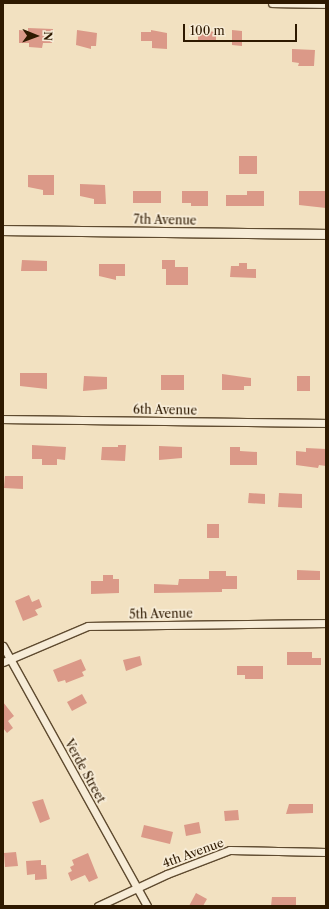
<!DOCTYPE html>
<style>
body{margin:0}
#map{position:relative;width:329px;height:909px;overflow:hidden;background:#f2e1c1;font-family:"Libre Caslon Text",serif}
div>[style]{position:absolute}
.building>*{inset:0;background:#db9988}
.roads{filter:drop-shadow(1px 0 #5f4b30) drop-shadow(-1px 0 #5f4b30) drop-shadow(0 1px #5f4b30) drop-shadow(0 -1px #5f4b30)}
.minor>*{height:7px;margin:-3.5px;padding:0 3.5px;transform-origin:3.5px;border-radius:3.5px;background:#f7ecd7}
.tertiary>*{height:9px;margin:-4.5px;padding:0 4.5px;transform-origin:4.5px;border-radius:4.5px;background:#f7ecd7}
span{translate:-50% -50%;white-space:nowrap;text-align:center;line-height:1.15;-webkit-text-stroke:3.5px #f7ecd7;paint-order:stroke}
.street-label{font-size:12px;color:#2e1900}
.frame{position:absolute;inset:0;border:4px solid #2e1900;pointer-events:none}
.north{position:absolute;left:16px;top:16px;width:40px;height:40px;-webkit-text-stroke:3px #f7ecd7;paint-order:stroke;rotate:91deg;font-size:11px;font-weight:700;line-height:16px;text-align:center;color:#2e1900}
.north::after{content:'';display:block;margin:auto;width:14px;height:18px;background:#2e1900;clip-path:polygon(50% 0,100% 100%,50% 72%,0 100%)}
.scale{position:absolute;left:183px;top:24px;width:114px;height:18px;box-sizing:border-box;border:2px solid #2e1900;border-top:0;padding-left:5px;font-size:12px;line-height:14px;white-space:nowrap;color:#2e1900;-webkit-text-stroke:3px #f7ecd7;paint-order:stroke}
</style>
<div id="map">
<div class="building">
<i style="clip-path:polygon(28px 28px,53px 29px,52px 43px,43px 43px,42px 48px,29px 47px,29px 43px,19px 43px,19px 30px,28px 31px)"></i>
<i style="clip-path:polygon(77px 30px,97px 33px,96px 46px,91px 46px,91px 49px,76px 45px)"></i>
<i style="clip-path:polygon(151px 30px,167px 33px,167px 49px,152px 48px,152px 41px,141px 41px,141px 32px,151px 32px)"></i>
<i style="clip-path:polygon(198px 30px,216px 32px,216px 41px,198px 41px)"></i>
<i style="clip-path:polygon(232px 30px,242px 31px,242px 46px,232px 45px)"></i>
<i style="clip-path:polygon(292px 49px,315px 50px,314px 66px,298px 66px,299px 63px,292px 62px)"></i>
<i style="clip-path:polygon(239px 156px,257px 156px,257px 174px,239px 174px)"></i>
<i style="clip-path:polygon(28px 175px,54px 175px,54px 195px,43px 195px,43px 190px,28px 187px)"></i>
<i style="clip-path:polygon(80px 184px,105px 185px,106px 204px,94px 204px,94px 199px,80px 196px)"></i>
<i style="clip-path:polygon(133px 191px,161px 191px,161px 203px,133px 203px)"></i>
<i style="clip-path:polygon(182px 191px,208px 191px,208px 206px,191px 206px,191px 203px,182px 203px)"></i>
<i style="clip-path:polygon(247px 191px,264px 191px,264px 206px,226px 206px,226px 195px,247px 195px)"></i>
<i style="clip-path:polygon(299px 191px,326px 191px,326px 208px,299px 205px)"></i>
<i style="clip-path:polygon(22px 260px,47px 261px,47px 271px,21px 271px)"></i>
<i style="clip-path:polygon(162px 260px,175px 260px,175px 267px,188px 267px,188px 285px,166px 285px,166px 269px,162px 269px)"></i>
<i style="clip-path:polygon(239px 263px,247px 263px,247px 269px,256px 269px,256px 278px,230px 277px,231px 266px,239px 266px)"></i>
<i style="clip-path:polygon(99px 264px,125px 264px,125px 276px,116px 276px,116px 280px,99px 276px)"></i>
<i style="clip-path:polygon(20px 373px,47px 373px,47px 389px,20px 386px)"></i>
<i style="clip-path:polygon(222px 374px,251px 378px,251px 386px,244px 386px,244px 390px,222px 390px)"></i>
<i style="clip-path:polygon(161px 375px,184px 375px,184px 390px,161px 390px)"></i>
<i style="clip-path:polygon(84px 376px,107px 377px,107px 389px,83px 391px)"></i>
<i style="clip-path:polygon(297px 376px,310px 376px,310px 391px,297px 391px)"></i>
<i style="clip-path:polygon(32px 445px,66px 447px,65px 460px,57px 459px,57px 465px,42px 465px,42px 459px,32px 459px)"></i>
<i style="clip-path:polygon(118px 445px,126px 445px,125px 461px,101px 460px,102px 447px,118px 447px)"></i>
<i style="clip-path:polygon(159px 446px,182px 447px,182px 458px,159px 460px)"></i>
<i style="clip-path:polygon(230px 447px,240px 447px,240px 451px,257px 452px,257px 465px,230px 465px)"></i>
<i style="clip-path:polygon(306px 448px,326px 449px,326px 466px,319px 465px,318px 468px,296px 465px,296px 451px,306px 452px)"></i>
<i style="clip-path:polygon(5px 476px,23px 476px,23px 489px,4px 488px)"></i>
<i style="clip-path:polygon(249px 493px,265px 494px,265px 504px,248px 503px)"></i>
<i style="clip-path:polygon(279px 493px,302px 494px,302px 508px,278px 507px)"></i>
<i style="clip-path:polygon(207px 524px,219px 524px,219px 538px,207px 538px)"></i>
<i style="clip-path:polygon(297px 570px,320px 571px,320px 580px,297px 580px)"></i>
<i style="clip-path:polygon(209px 571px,226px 571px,226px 576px,237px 576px,237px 589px,222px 589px,222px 592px,154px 593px,154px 584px,178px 585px,179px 579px,209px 579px)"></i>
<i style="clip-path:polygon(103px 575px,113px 575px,113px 579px,119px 579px,119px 593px,91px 594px,91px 581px,103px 581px)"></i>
<i style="clip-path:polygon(29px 595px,32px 602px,39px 599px,42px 607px,35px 610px,38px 615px,23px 621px,15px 601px)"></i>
<i style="clip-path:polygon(287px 652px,312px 652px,312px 658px,321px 658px,321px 665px,287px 665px)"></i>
<i style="clip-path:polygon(140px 656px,142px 665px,126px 671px,123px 660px)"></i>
<i style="clip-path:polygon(81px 659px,86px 670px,82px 672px,84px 676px,66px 683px,65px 680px,58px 682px,53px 670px)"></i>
<i style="clip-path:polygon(237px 666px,263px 666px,263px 679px,245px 679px,245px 675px,237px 675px)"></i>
<i style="clip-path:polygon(82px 694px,87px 703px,72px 711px,67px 702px)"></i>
<i style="clip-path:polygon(3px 702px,14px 716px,8px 721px,13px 728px,7px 733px,3px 728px)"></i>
<i style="clip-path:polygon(43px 799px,50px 819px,40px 823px,32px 802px)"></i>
<i style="clip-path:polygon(289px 804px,313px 804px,313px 813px,286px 814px)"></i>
<i style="clip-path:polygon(238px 810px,239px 820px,225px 821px,224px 811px)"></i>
<i style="clip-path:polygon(199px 822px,201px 833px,186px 836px,184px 825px)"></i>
<i style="clip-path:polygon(144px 825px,173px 832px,170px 844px,141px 837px)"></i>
<i style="clip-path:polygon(16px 852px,18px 866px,5px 867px,4px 853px)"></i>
<i style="clip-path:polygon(88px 853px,98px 878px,89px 882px,85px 875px,71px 881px,68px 873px,72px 871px,70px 867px,74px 865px,72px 860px)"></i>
<i style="clip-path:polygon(41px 860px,41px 865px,46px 865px,47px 879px,35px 880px,35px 874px,27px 875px,26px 861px)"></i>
<i style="clip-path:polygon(196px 893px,207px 899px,203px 906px,189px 906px)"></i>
<i style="clip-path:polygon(272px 897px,296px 897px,296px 906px,271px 906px)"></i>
</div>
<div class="roads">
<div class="minor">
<i style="left:272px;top:3px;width:54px;rotate:1.1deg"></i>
<i style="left:3px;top:419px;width:323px;rotate:0.7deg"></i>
<i style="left:3px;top:646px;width:297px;rotate:61deg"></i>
<i style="left:3px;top:662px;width:92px;rotate:-23deg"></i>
<i style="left:88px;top:626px;width:238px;rotate:-0.7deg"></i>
<i style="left:98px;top:906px;width:76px;rotate:-24.9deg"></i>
<i style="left:167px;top:874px;width:67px;rotate:-20.9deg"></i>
<i style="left:230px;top:850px;width:96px;rotate:1.2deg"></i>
</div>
<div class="tertiary">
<i style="left:3px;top:230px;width:323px;rotate:0.7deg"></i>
</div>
</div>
<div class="street-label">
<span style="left:165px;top:220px;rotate:1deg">7th Avenue</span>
<span style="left:165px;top:410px;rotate:1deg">6th Avenue</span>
<span style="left:161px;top:614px;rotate:-1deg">5th Avenue</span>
<span style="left:85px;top:771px;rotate:61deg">Verde Street</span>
<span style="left:193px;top:853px;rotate:-20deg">4th Avenue</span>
</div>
<div class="frame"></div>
<div class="north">N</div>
<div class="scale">100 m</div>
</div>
